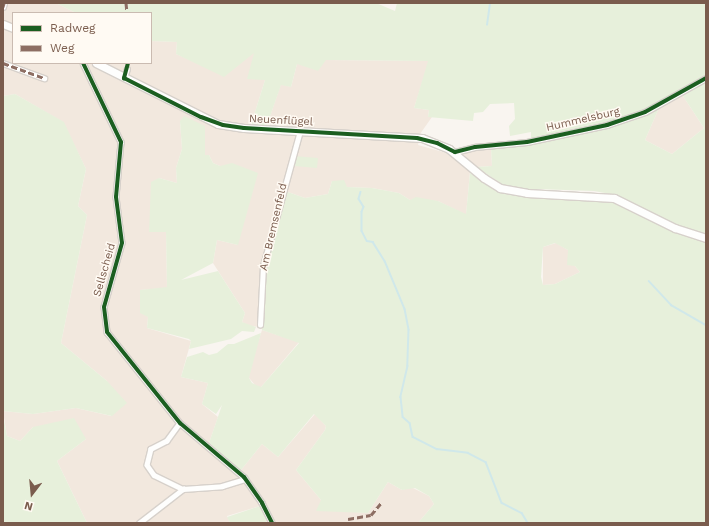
<!DOCTYPE html>
<meta charset="utf-8">
<style>
body{margin:0}
#map{position:relative;width:709px;height:526px;overflow:hidden;background:#f9f5f0;font-family:"Work Sans",sans-serif}
div>[style]{position:absolute}
.residential>*{inset:0;background:#f2e8de}
.green>*{inset:0;background:#e7f0db}
.stream>*{height:1.5px;margin:-0.75px;padding:0 0.75px;transform-origin:0.75px;border-radius:0.75px;background:#d0e8ea}
.roads{filter:drop-shadow(1px 0 #d7d1cb) drop-shadow(-1px 0 #d7d1cb) drop-shadow(0 1px #d7d1cb) drop-shadow(0 -1px #d7d1cb)}
.minor>*{height:4.5px;margin:-2.25px;padding:0 2.25px;transform-origin:2.25px;border-radius:2.25px;background:#fefefd}
.secondary>*{height:7px;margin:-3.5px;padding:0 3.5px;transform-origin:3.5px;border-radius:3.5px;background:#fefefd}
.quiet>*{height:3px;margin-top:-1.5px;transform-origin:0;background:repeating-linear-gradient(90deg,#8d6e63 0 6px,transparent 0 9px)}
.cycleway>*{height:4px;margin:-2px;padding:0 2px;transform-origin:2px;border-radius:2px;background:#1b5e20}
span{translate:-50% -50%;white-space:nowrap;text-align:center;line-height:1.15;-webkit-text-stroke:3px #fffaf3;paint-order:stroke}
.street-label{font-size:11px;color:#7a5c4d}
.frame{position:absolute;inset:0;border:4px solid #7a5c4d;pointer-events:none}
.legend{position:absolute;left:12px;top:12px;width:140px;height:52px;box-sizing:border-box;background:#fffaf3;border:1px solid #cabbb1;margin:0;padding:5px 7px;list-style:none;font-size:12px;color:#7a5c4d}
.legend li{display:flex;align-items:center;gap:8px;height:20px}
.legend b{width:20px;border:1px solid #cabbb1}
.north{position:absolute;left:12px;top:474px;width:40px;height:40px;-webkit-text-stroke:3px #fffaf3;paint-order:stroke;rotate:196deg;font-size:11px;font-weight:700;line-height:16px;text-align:center;color:#7a5c4d}
.north::after{content:'';display:block;margin:auto;width:14px;height:18px;background:#7a5c4d;clip-path:polygon(50% 0,100% 100%,50% 72%,0 100%)}
</style>
<div id="map">
<div class="residential">
<i style="clip-path:polygon(3px 3px,56px 3px,76px 13px,13px 13px,13px 63px,151px 63px,151px 41px,177px 42px,176px 54px,198px 63px,254px 52px,265px 80px,251px 125px,267px 125px,281px 84px,291px 87px,297px 64px,326px 60px,429px 61px,414px 108px,429px 110px,428px 117px,432px 117px,420px 134px,418px 145px,450px 154px,470px 171px,466px 215px,438px 201px,410px 200px,399px 193px,372px 188px,347px 187px,332px 181px,328px 194px,305px 198px,285px 191px,264px 298px,262px 327px,249px 326px,242px 322px,245px 313px,213px 263px,217px 240px,238px 245px,220px 166px,213px 163px,209px 155px,205px 155px,180px 121px,182px 149px,176px 168px,177px 183px,159px 178px,149px 232px,166px 232px,167px 288px,140px 290px,148px 317px,147px 328px,191px 341px,181px 377px,208px 383px,202px 404px,218px 417px,209px 443px,241px 470px,262px 444px,278px 457px,315px 414px,326px 426px,325px 430px,296px 470px,321px 500px,355px 512px,368px 513px,388px 482px,402px 490px,411px 487px,429px 496px,434px 504px,418px 523px,267px 523px,260px 506px,227px 516px,230px 523px,87px 523px,57px 461px,86px 439px,33px 427px,20px 441px,7px 436px,3px 411px,33px 414px,76px 408px,111px 416px,107px 381px,61px 343px,87px 215px,78px 206px,86px 169px,63px 122px,15px 94px,3px 96px)"></i>
<i style="clip-path:polygon(679px 90px,704px 128px,672px 154px,645px 140px,662px 101px)"></i>
<i style="clip-path:polygon(491px 147px,492px 166px,476px 167px,460px 151px)"></i>
<i style="clip-path:polygon(556px 243px,568px 250px,575px 266px,580px 272px,555px 284px,543px 285px,543px 247px)"></i>
<i style="clip-path:polygon(262px 330px,299px 342px,261px 387px,257px 387px,249px 378px,249px 371px)"></i>
</div>
<div class="green">
<i style="clip-path:polygon(evenodd,56px 3px,376px 3px,395px 11px,397px 3px,706px 3px,706px 237px,684px 229px,616px 195px,594px 191px,537px 189px,537px 196px,614px 200px,706px 240px,706px 523px,418px 523px,434px 504px,429px 496px,415px 488px,402px 490px,388px 482px,368px 513px,316px 511px,321px 500px,296px 470px,325px 430px,326px 426px,314px 414px,278px 457px,262px 444px,241px 470px,209px 443px,222px 405px,216px 414px,202px 404px,208px 383px,181px 377px,187px 357px,203px 352px,209px 355px,217px 353px,228px 344px,234px 344px,261px 333px,249px 378px,252px 383px,261px 387px,299px 343px,262px 330px,266px 266px,285px 191px,305px 198px,328px 194px,332px 181px,344px 180px,347px 187px,372px 188px,399px 193px,410px 200px,416px 197px,438px 201px,466px 214px,470px 173px,496px 190px,499px 182px,476px 167px,492px 166px,491px 147px,531px 140px,531px 132px,510px 136px,509px 126px,515px 119px,514px 103px,490px 104px,483px 112px,474px 113px,473px 121px,428px 117px,429px 110px,414px 108px,428px 61px,326px 60px,318px 71px,297px 64px,291px 87px,281px 85px,267px 125px,251px 125px,265px 80px,247px 79px,254px 53px,224px 77px,176px 54px,177px 42px,151px 41px,151px 13px,76px 13px,56px 3px,679px 90px,704px 128px,672px 154px,645px 140px,662px 101px,679px 90px,56px 3px,555px 243px,568px 250px,567px 265px,575px 266px,580px 272px,555px 284px,543px 285px,541px 277px,543px 247px,555px 243px)"></i>
<i style="clip-path:polygon(15px 94px,64px 122px,86px 169px,78px 206px,87px 215px,61px 343px,107px 381px,127px 403px,112px 416px,76px 408px,33px 414px,3px 411px,3px 96px)"></i>
<i style="clip-path:polygon(184px 116px,205px 126px,205px 155px,209px 155px,213px 163px,220px 166px,232px 163px,258px 173px,238px 245px,217px 240px,213px 263px,181px 280px,218px 271px,245px 313px,242px 322px,256px 327px,254px 332px,242px 331px,231px 339px,189px 349px,191px 341px,189px 339px,147px 328px,148px 317px,140px 313px,140px 290px,167px 287px,166px 232px,149px 232px,151px 182px,159px 178px,177px 183px,176px 168px,182px 149px,180px 121px)"></i>
<i style="clip-path:polygon(294px 156px,318px 158px,317px 168px,294px 166px)"></i>
<i style="clip-path:polygon(3px 415px,7px 436px,20px 441px,33px 427px,74px 418px,86px 439px,57px 461px,87px 523px,3px 523px)"></i>
<i style="clip-path:polygon(260px 506px,267px 523px,230px 523px,227px 517px)"></i>
</div>
<div class="stream">
<i style="left:487px;top:25px;width:22px;rotate:-82deg"></i>
<i style="left:361px;top:192px;width:7px;rotate:106deg"></i>
<i style="left:359px;top:199px;width:9px;rotate:58deg"></i>
<i style="left:364px;top:207px;width:5px;rotate:112deg"></i>
<i style="left:362px;top:212px;width:19px;rotate:90deg"></i>
<i style="left:362px;top:231px;width:11px;rotate:63deg"></i>
<i style="left:367px;top:241px;width:6px;rotate:9deg"></i>
<i style="left:373px;top:242px;width:22px;rotate:58deg"></i>
<i style="left:385px;top:261px;width:52px;rotate:67.4deg"></i>
<i style="left:405px;top:309px;width:21px;rotate:79deg"></i>
<i style="left:409px;top:330px;width:36px;rotate:92deg"></i>
<i style="left:408px;top:366px;width:32px;rotate:103deg"></i>
<i style="left:401px;top:397px;width:20px;rotate:84deg"></i>
<i style="left:403px;top:417px;width:9px;rotate:41deg"></i>
<i style="left:410px;top:423px;width:14px;rotate:78deg"></i>
<i style="left:413px;top:437px;width:27px;rotate:27deg"></i>
<i style="left:437px;top:449px;width:31px;rotate:7deg"></i>
<i style="left:468px;top:453px;width:20px;rotate:27deg"></i>
<i style="left:486px;top:462px;width:44px;rotate:68.7deg"></i>
<i style="left:502px;top:503px;width:22px;rotate:27deg"></i>
<i style="left:522px;top:513px;width:12px;rotate:59deg"></i>
<i style="left:649px;top:281px;width:33px;rotate:47deg"></i>
<i style="left:671px;top:305px;width:40px;rotate:29.7deg"></i>
</div>
<div class="roads">
<div class="minor">
<i style="left:3px;top:7px;width:4px;rotate:-76deg"></i>
<i style="left:3px;top:63px;width:44px;rotate:20.1deg"></i>
<i style="left:83px;top:63px;width:88px;rotate:64.3deg"></i>
<i style="left:121px;top:142px;width:55px;rotate:95.2deg"></i>
<i style="left:116px;top:197px;width:46px;rotate:82.6deg"></i>
<i style="left:122px;top:243px;width:66px;rotate:105.7deg"></i>
<i style="left:104px;top:307px;width:25px;rotate:83deg"></i>
<i style="left:107px;top:332px;width:117px;rotate:51.3deg"></i>
<i style="left:180px;top:423px;width:84px;rotate:40.2deg"></i>
<i style="left:244px;top:477px;width:32px;rotate:55deg"></i>
<i style="left:262px;top:503px;width:22px;rotate:63deg"></i>
<i style="left:124px;top:78px;width:9px;rotate:-72deg"></i>
<i style="left:455px;top:152px;width:21px;rotate:-14deg"></i>
<i style="left:475px;top:147px;width:52px;rotate:-5.5deg"></i>
<i style="left:527px;top:142px;width:82px;rotate:-12deg"></i>
<i style="left:607px;top:125px;width:40px;rotate:-18.9deg"></i>
<i style="left:645px;top:112px;width:70px;rotate:-29.1deg"></i>
<i style="left:260px;top:325px;width:59px;rotate:-87.1deg"></i>
<i style="left:263px;top:266px;width:140px;rotate:-74.7deg"></i>
<i style="left:180px;top:423px;width:22px;rotate:126deg"></i>
<i style="left:167px;top:441px;width:18px;rotate:153deg"></i>
<i style="left:151px;top:449px;width:16px;rotate:104deg"></i>
<i style="left:147px;top:465px;width:12px;rotate:55deg"></i>
<i style="left:154px;top:475px;width:32px;rotate:26deg"></i>
<i style="left:139px;top:523px;width:56px;rotate:-37.7deg"></i>
<i style="left:183px;top:489px;width:39px;rotate:-4deg"></i>
<i style="left:222px;top:486px;width:24px;rotate:-17deg"></i>
</div>
<div class="secondary">
<i style="left:3px;top:24px;width:11px;rotate:22deg"></i>
<i style="left:96px;top:63px;width:136px;rotate:26.6deg"></i>
<i style="left:218px;top:124px;width:26px;rotate:9deg"></i>
<i style="left:244px;top:128px;width:178px;rotate:3.2deg"></i>
<i style="left:422px;top:138px;width:29px;rotate:22deg"></i>
<i style="left:449px;top:149px;width:45px;rotate:39.6deg"></i>
<i style="left:484px;top:178px;width:19px;rotate:32deg"></i>
<i style="left:500px;top:188px;width:27px;rotate:10deg"></i>
<i style="left:527px;top:193px;width:87px;rotate:3.3deg"></i>
<i style="left:614px;top:198px;width:68px;rotate:26.2deg"></i>
<i style="left:675px;top:228px;width:33px;rotate:18deg"></i>
</div>
</div>
<div class="quiet">
<i style="left:126px;top:3px;width:10px;rotate:84deg"></i>
<i style="left:3px;top:7px;width:4px;rotate:-76deg"></i>
<i style="left:3px;top:63px;width:44px;rotate:20.1deg"></i>
<i style="left:348px;top:519px;width:23px;rotate:-10deg"></i>
<i style="left:371px;top:515px;width:16px;rotate:-50deg"></i>
</div>
<div class="cycleway">
<i style="left:83px;top:63px;width:88px;rotate:64.3deg"></i>
<i style="left:121px;top:142px;width:55px;rotate:95.2deg"></i>
<i style="left:116px;top:197px;width:46px;rotate:82.6deg"></i>
<i style="left:122px;top:243px;width:66px;rotate:105.7deg"></i>
<i style="left:104px;top:307px;width:25px;rotate:83deg"></i>
<i style="left:107px;top:332px;width:117px;rotate:51.3deg"></i>
<i style="left:180px;top:423px;width:84px;rotate:40.2deg"></i>
<i style="left:244px;top:477px;width:32px;rotate:55deg"></i>
<i style="left:262px;top:503px;width:22px;rotate:63deg"></i>
<i style="left:128px;top:63px;width:16px;rotate:105deg"></i>
<i style="left:124px;top:78px;width:86px;rotate:26.9deg"></i>
<i style="left:201px;top:117px;width:23px;rotate:20deg"></i>
<i style="left:223px;top:125px;width:21px;rotate:8deg"></i>
<i style="left:244px;top:128px;width:173px;rotate:3.3deg"></i>
<i style="left:417px;top:138px;width:21px;rotate:14deg"></i>
<i style="left:437px;top:143px;width:20px;rotate:27deg"></i>
<i style="left:455px;top:152px;width:21px;rotate:-14deg"></i>
<i style="left:475px;top:147px;width:52px;rotate:-5.5deg"></i>
<i style="left:527px;top:142px;width:82px;rotate:-12deg"></i>
<i style="left:607px;top:125px;width:40px;rotate:-18.9deg"></i>
<i style="left:645px;top:112px;width:70px;rotate:-29.1deg"></i>
</div>
<div class="street-label">
<span style="left:583px;top:120px;rotate:-13deg">Hummelsburg</span>
<span style="left:281px;top:121px;rotate:3deg">Neuenflügel</span>
<span style="left:274px;top:227px;rotate:-77deg">Am Bremsenfeld</span>
<span style="left:105px;top:270px;rotate:-74deg">Sellscheid</span>
</div>
<div class="frame"></div>
<ul class="legend">
<li><b style="height:5px;background:#1b5e20"></b>Radweg</li>
<li><b style="height:5px;background:#8d6e63"></b>Weg</li>
</ul>
<div class="north">N</div>
</div>
